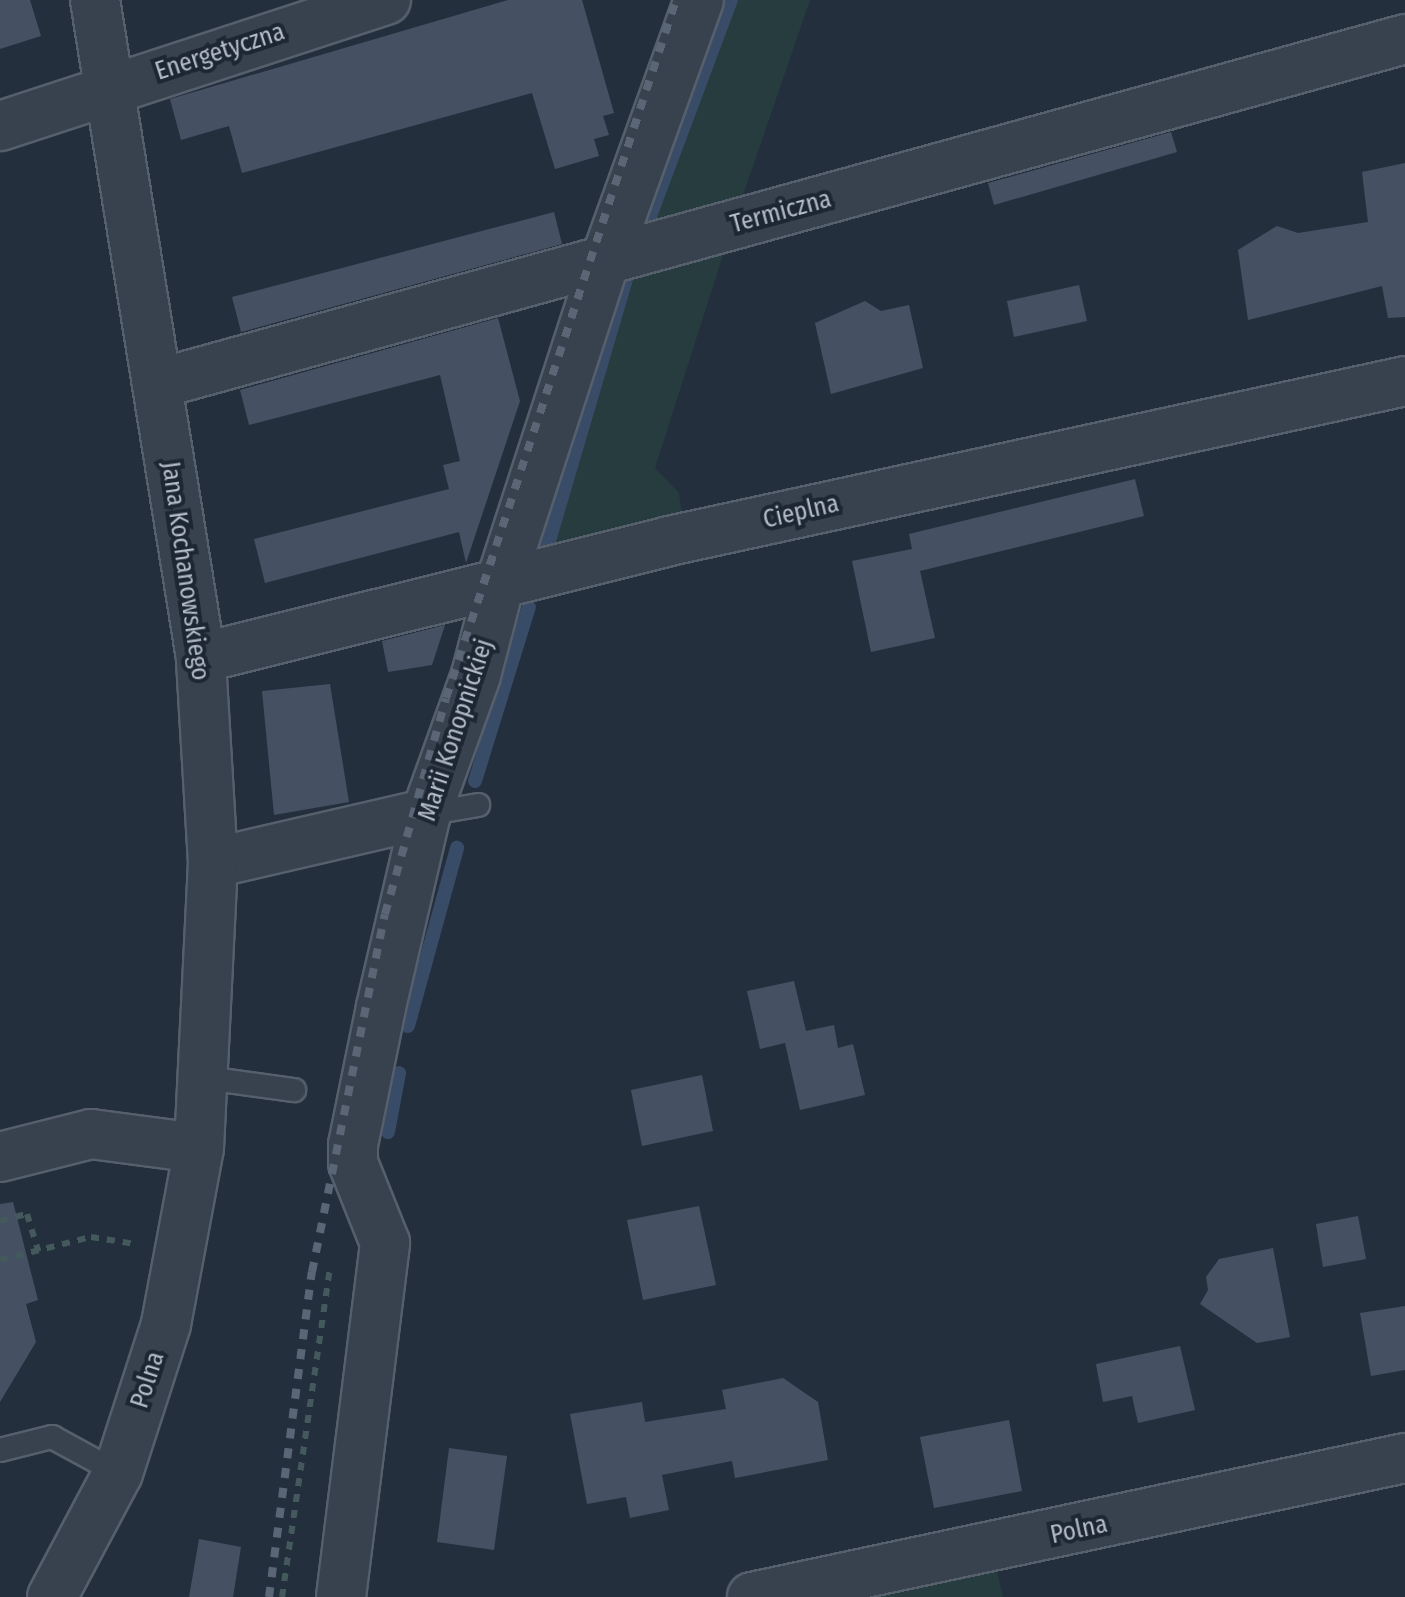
<!DOCTYPE html>
<style>
body{margin:0}
#map{position:relative;width:1405px;height:1597px;overflow:hidden;background:#242f3e;font-family:"Fira Sans Condensed",sans-serif}
div>[style]{position:absolute}
.green>*{inset:0;background:#263c3f}
.stream>*{height:14px;margin:-7px;padding:0 7px;transform-origin:7px;border-radius:7px;background:#394c67}
.building>*{inset:0;background:#455162}
.path>*{height:6px;margin-top:-3px;transform-origin:0;background:repeating-linear-gradient(90deg,#44595c 0 8px,transparent 0 16px)}
.roads{filter:drop-shadow(2px 0 #565f6c) drop-shadow(-2px 0 #565f6c) drop-shadow(0 2px #565f6c) drop-shadow(0 -2px #565f6c)}
.service>*{height:22px;margin:-11px;padding:0 11px;transform-origin:11px;border-radius:11px;background:#38414e}
.minor>*{height:48px;margin:-24px;padding:0 24px;transform-origin:24px;border-radius:24px;background:#38414e}
.rail>*{height:8px;margin-top:-4px;transform-origin:0;background:repeating-linear-gradient(90deg,#5a6575 0 10px,transparent 0 20px)}
span{translate:-50% -50%;white-space:nowrap;text-align:center;line-height:1.15;-webkit-text-stroke:8px #1d2633;paint-order:stroke}
.street-label{font-size:25px;color:#b4bcc9}
</style>
<div id="map">
<div class="green">
<i style="clip-path:polygon(713px 0,810px 0,739px 207px,623px 238px)"></i>
<i style="clip-path:polygon(731px 230px,655px 468px,679px 493px,683px 523px,529px 562px,612px 268px)"></i>
<i style="clip-path:polygon(994px 1558px,1003px 1597px,813px 1597px)"></i>
</div>
<div class="stream">
<i style="left:649px;top:219px;width:234px;rotate:-69.5deg"></i>
<i style="left:546px;top:551px;width:287px;rotate:-73.6deg"></i>
<i style="left:475px;top:781px;width:182px;rotate:-72.8deg"></i>
<i style="left:408px;top:1026px;width:185px;rotate:-74.6deg"></i>
<i style="left:388px;top:1132px;width:60px;rotate:-79.4deg"></i>
</div>
<div class="building">
<i style="clip-path:polygon(0 0,30px 0,41px 36px,0 49px)"></i>
<i style="clip-path:polygon(508px 0,582px 0,614px 113px,603px 116px,609px 135px,594px 139px,599px 156px,555px 169px,532px 93px,242px 173px,229px 126px,181px 140px,170px 99px)"></i>
<i style="clip-path:polygon(1171px 132px,1177px 152px,994px 205px,988px 183px)"></i>
<i style="clip-path:polygon(1405px 163px,1405px 317px,1388px 318px,1382px 286px,1248px 320px,1238px 250px,1277px 226px,1298px 233px,1368px 222px,1362px 172px)"></i>
<i style="clip-path:polygon(554px 212px,562px 244px,241px 332px,232px 297px)"></i>
<i style="clip-path:polygon(1079px 285px,1087px 321px,1014px 337px,1007px 301px)"></i>
<i style="clip-path:polygon(865px 301px,881px 311px,909px 305px,923px 368px,831px 394px,815px 323px)"></i>
<i style="clip-path:polygon(498px 318px,520px 401px,466px 563px,459px 532px,265px 583px,254px 539px,449px 489px,443px 465px,460px 461px,440px 375px,249px 425px,240px 390px)"></i>
<i style="clip-path:polygon(1135px 479px,1144px 516px,920px 571px,935px 638px,871px 652px,852px 561px,912px 549px,909px 534px)"></i>
<i style="clip-path:polygon(445px 625px,432px 665px,388px 672px,382px 641px)"></i>
<i style="clip-path:polygon(330px 684px,349px 802px,274px 815px,262px 691px)"></i>
<i style="clip-path:polygon(794px 981px,806px 1031px,834px 1025px,838px 1048px,853px 1044px,865px 1095px,800px 1110px,785px 1043px,760px 1049px,747px 991px)"></i>
<i style="clip-path:polygon(702px 1075px,713px 1131px,642px 1146px,631px 1090px)"></i>
<i style="clip-path:polygon(13px 1202px,38px 1300px,26px 1304px,36px 1342px,0 1402px,0 1204px)"></i>
<i style="clip-path:polygon(699px 1206px,716px 1285px,643px 1300px,627px 1220px)"></i>
<i style="clip-path:polygon(1358px 1216px,1366px 1259px,1323px 1267px,1316px 1224px)"></i>
<i style="clip-path:polygon(1273px 1248px,1290px 1337px,1257px 1343px,1200px 1304px,1208px 1290px,1206px 1277px,1219px 1259px)"></i>
<i style="clip-path:polygon(1405px 1306px,1405px 1370px,1371px 1376px,1360px 1313px)"></i>
<i style="clip-path:polygon(1180px 1346px,1195px 1410px,1138px 1423px,1132px 1396px,1103px 1402px,1096px 1364px)"></i>
<i style="clip-path:polygon(783px 1378px,818px 1402px,828px 1460px,735px 1478px,732px 1461px,662px 1475px,669px 1510px,630px 1518px,626px 1497px,587px 1504px,570px 1414px,642px 1402px,645px 1422px,726px 1409px,722px 1390px)"></i>
<i style="clip-path:polygon(1009px 1420px,1022px 1491px,934px 1508px,920px 1437px)"></i>
<i style="clip-path:polygon(449px 1448px,507px 1456px,494px 1550px,437px 1542px)"></i>
<i style="clip-path:polygon(199px 1539px,241px 1547px,233px 1597px,189px 1597px)"></i>
</div>
<div class="path">
<i style="left:0;top:1221px;width:28px;rotate:-15deg"></i>
<i style="left:27px;top:1214px;width:39px;rotate:73deg"></i>
<i style="left:0;top:1260px;width:94px;rotate:-14.2deg"></i>
<i style="left:91px;top:1237px;width:45px;rotate:9deg"></i>
<i style="left:282px;top:1597px;width:332px;rotate:-81.7deg"></i>
</div>
<div class="roads">
<div class="service">
<i style="left:426px;top:814px;width:53px;rotate:-9.8deg"></i>
<i style="left:206px;top:1078px;width:89px;rotate:7.8deg"></i>
<i style="left:0;top:1450px;width:54px;rotate:-14deg"></i>
<i style="left:52px;top:1437px;width:75px;rotate:28.6deg"></i>
</div>
<div class="minor">
<i style="left:0;top:126px;width:406px;rotate:-18.1deg"></i>
<i style="left:157px;top:384px;width:1295px;rotate:-15.45deg"></i>
<i style="left:201px;top:658px;width:482px;rotate:-14deg"></i>
<i style="left:669px;top:541px;width:753px;rotate:-12.26deg"></i>
<i style="left:213px;top:863px;width:219px;rotate:-13deg"></i>
<i style="left:0;top:1157px;width:94px;rotate:-14.2deg"></i>
<i style="left:91px;top:1134px;width:84px;rotate:7.5deg"></i>
<i style="left:52px;top:1597px;width:140px;rotate:-62deg"></i>
<i style="left:118px;top:1473px;width:157px;rotate:-72.1deg"></i>
<i style="left:166px;top:1324px;width:179px;rotate:-79.4deg"></i>
<i style="left:199px;top:1148px;width:285px;rotate:-87.2deg"></i>
<i style="left:213px;top:863px;width:205px;rotate:-93.4deg"></i>
<i style="left:201px;top:658px;width:666px;rotate:-99.15deg"></i>
<i style="left:341px;top:1597px;width:357px;rotate:-82.9deg"></i>
<i style="left:385px;top:1243px;width:86px;rotate:-111.8deg"></i>
<i style="left:353px;top:1163px;width:18px;rotate:-90deg"></i>
<i style="left:353px;top:1145px;width:141px;rotate:-78.5deg"></i>
<i style="left:381px;top:1007px;width:198px;rotate:-76.9deg"></i>
<i style="left:426px;top:814px;width:148px;rotate:-70.2deg"></i>
<i style="left:476px;top:675px;width:91px;rotate:-75.4deg"></i>
<i style="left:499px;top:587px;width:343px;rotate:-72deg"></i>
<i style="left:605px;top:261px;width:277px;rotate:-70.2deg"></i>
<i style="left:752px;top:1597px;width:668px;rotate:-12.02deg"></i>
</div>
</div>
<div class="rail">
<i style="left:269px;top:1597px;width:328px;rotate:-82.5deg"></i>
<i style="left:312px;top:1272px;width:365px;rotate:-78.5deg"></i>
<i style="left:385px;top:914px;width:224px;rotate:-74.2deg"></i>
<i style="left:446px;top:698px;width:735px;rotate:-71.76deg"></i>
</div>
<div class="street-label">
<span style="left:220px;top:52px;rotate:-18deg">Energetyczna</span>
<span style="left:781px;top:212px;rotate:-15deg">Termiczna</span>
<span style="left:801px;top:512px;rotate:-13deg">Cieplna</span>
<span style="left:185px;top:571px;rotate:82deg">Jana Kochanowskiego</span>
<span style="left:456px;top:730px;rotate:-72deg">Marii Konopnickiej</span>
<span style="left:148px;top:1380px;rotate:-72deg">Polna</span>
<span style="left:1079px;top:1530px;rotate:-12deg">Polna</span>
</div>
</div>
